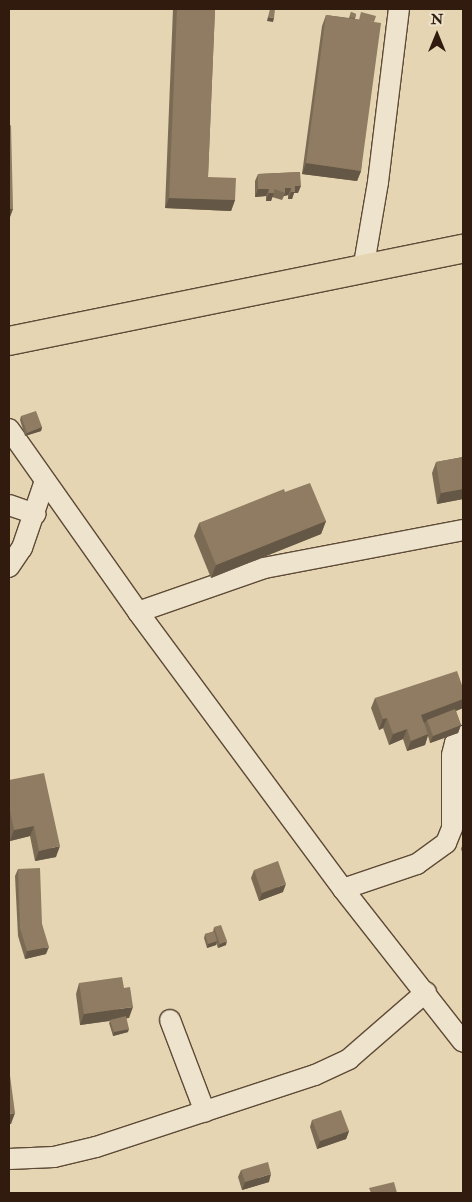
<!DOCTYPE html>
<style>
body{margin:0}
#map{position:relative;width:472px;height:1202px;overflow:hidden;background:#e5d5b2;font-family:"IM FELL Double Pica",serif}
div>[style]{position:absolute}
.roads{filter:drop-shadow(1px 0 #5e4a37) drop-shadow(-1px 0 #5e4a37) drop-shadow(0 1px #5e4a37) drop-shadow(0 -1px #5e4a37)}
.minor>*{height:20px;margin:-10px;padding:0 10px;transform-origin:10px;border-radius:10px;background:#eee4cd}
.highway>*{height:28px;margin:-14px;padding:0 14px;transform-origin:14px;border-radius:14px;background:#e5d5b2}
.wall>*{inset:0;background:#7b6b55}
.shaded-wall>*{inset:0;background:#645745}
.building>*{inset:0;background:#8f7c63}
span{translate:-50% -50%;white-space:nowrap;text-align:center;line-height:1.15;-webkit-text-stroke:5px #eee4cd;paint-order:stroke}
.frame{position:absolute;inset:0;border:10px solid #311b0e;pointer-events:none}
.north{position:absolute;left:412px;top:10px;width:50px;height:50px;-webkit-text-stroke:4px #eee4cd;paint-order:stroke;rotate:0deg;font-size:14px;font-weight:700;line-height:20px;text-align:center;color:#311b0e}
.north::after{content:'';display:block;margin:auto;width:18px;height:22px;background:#311b0e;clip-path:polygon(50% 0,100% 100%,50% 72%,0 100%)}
</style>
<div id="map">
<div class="roads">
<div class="minor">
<i style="left:363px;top:270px;width:89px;rotate:-80.3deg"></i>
<i style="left:378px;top:182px;width:174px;rotate:-83.1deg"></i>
<i style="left:9px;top:429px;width:224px;rotate:54.8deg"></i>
<i style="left:138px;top:612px;width:345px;rotate:53.5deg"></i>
<i style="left:343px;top:889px;width:194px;rotate:51.9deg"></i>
<i style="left:9px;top:505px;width:28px;rotate:19deg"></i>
<i style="left:9px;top:567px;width:23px;rotate:-56deg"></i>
<i style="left:22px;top:548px;width:71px;rotate:-71.1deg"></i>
<i style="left:138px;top:612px;width:133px;rotate:-19.2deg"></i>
<i style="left:264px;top:568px;width:203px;rotate:-10.8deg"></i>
<i style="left:343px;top:889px;width:78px;rotate:-18.7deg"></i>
<i style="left:417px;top:864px;width:36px;rotate:-36deg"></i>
<i style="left:446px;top:843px;width:16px;rotate:-68deg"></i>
<i style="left:452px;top:828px;width:73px;rotate:-90deg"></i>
<i style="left:452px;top:755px;width:12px;rotate:-76deg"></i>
<i style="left:455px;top:743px;width:11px;rotate:-41deg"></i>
<i style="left:170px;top:1020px;width:98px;rotate:69.2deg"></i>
<i style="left:9px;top:1159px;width:45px;rotate:-2.5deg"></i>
<i style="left:54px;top:1157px;width:43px;rotate:-13.4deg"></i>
<i style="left:96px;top:1147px;width:231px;rotate:-18.2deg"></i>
<i style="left:315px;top:1075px;width:38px;rotate:-25deg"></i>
<i style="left:349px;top:1059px;width:102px;rotate:-41deg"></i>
</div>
<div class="highway">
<i style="left:9px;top:341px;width:463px;rotate:-11.5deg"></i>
</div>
</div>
<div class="wall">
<i style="clip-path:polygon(173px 9px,215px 9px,208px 177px,235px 200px,231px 211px,165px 208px)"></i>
<i style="clip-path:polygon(351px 12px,356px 14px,355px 19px,374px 22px,361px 171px,357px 181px,302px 174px,322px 26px,326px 15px,349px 18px)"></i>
<i style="clip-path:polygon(300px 172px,298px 193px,294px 193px,292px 199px,288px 199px,288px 195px,284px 196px,282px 200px,272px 197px,271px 201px,266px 201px,266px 196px,255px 197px,255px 181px,258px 174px)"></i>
<i style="clip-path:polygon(21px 416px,42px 427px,41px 431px,25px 436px,20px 420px)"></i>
<i style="clip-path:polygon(463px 457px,463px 499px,437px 504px,432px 473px,436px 462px)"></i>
<i style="clip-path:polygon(285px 492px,326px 521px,321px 534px,211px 578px,194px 536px,199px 523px)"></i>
<i style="clip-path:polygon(463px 688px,463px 708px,456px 711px,461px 725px,458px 733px,430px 743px,428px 736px,425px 745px,407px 751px,403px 739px,389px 745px,383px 728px,379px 730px,371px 708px,375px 698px)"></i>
<i style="clip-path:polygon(9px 780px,56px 857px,35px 861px,30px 836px,10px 841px,9px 834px)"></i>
<i style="clip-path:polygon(463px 843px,463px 854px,461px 849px)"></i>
<i style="clip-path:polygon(18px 869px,42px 924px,46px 954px,25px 959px,18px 936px,15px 876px)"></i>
<i style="clip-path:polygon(254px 870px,283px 892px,259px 901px,251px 878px)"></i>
<i style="clip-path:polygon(214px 927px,226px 945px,218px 948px,216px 943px,216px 945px,207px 948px,204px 938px,205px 934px,213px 932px)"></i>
<i style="clip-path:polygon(79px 983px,129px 1018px,126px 1018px,128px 1032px,113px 1036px,109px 1023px,110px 1021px,80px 1025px,76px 994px)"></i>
<i style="clip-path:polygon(312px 1120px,349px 1131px,346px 1139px,317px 1149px,310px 1127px)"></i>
<i style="clip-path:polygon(241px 1170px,269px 1182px,242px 1190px,238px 1177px)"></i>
</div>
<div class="shaded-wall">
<i style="clip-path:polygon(268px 17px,274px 18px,273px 22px,267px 21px)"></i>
<i style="clip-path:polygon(306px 163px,361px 171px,357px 181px,302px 174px)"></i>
<i style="clip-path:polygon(295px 186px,301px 186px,298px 193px,294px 193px,292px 199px,288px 199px,291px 192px)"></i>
<i style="clip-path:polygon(285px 188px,291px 188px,288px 195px,284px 196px,285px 193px)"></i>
<i style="clip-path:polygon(258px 189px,269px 189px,266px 196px,255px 197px)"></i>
<i style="clip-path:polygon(269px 193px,274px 193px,271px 201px,266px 201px)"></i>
<i style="clip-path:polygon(169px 198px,235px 200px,231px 211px,165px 208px)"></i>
<i style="clip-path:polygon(9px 209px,13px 209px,9px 220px)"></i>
<i style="clip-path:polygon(42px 427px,41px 431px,25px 436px,27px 433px)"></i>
<i style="clip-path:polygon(463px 489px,463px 499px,437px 504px,441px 493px)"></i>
<i style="clip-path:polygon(326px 521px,321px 534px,211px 578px,216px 565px)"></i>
<i style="clip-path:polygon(463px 699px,463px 708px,428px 722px,427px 720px,426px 722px,417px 725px,421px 715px)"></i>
<i style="clip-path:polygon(387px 718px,383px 728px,379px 730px,383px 719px)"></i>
<i style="clip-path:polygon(461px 725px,458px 733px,430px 743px,433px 736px)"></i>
<i style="clip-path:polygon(407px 729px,403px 739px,389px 745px,393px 734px)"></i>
<i style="clip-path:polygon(428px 734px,425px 745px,407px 751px,411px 741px)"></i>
<i style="clip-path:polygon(34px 826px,30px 836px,10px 841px,14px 830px)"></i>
<i style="clip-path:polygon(60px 846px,56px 857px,35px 861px,39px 851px)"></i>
<i style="clip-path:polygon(286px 884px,283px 892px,259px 901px,262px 893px)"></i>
<i style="clip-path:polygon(217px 941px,216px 945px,207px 948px,208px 944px)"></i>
<i style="clip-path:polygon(227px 941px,226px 945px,218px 948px,220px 944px)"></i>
<i style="clip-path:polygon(49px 947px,46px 954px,25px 959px,27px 951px)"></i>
<i style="clip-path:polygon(133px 1007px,129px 1018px,80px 1025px,84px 1014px)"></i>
<i style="clip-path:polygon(129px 1029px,128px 1032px,113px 1036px,114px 1032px)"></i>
<i style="clip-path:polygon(15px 1113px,11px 1124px,9px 1124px,9px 1114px)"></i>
<i style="clip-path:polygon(349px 1131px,346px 1139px,317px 1149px,320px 1141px)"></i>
<i style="clip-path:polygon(271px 1174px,269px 1182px,242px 1190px,245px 1182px)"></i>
</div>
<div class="building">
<i style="clip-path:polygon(177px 9px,215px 9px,208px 177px,236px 178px,235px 200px,169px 198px)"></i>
<i style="clip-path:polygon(270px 9px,275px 9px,274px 18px,268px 17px)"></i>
<i style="clip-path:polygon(351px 12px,356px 14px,355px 18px,350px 17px)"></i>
<i style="clip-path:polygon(361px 12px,376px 16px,374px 22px,359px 20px)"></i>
<i style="clip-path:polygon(326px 15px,381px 23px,361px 171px,306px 163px)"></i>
<i style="clip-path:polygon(9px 64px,10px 115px,9px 115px)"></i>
<i style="clip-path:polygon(11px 125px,13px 209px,9px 209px,9px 126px)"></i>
<i style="clip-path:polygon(300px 172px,301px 186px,295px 186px,295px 192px,291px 192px,291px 188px,285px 188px,285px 193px,274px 189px,274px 193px,269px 193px,269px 189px,258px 189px,258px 174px)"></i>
<i style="clip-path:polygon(36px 411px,42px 427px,27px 433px,21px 416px)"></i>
<i style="clip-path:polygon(463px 457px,463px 489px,441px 493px,436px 462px)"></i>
<i style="clip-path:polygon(310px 483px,326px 521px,216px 565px,199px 523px,284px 489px,285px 492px)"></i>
<i style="clip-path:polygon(457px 671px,463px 688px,463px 699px,421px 715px,428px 734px,411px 741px,407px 729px,393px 734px,387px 718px,383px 719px,375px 698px)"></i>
<i style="clip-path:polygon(455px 709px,461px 725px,433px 736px,427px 720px)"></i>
<i style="clip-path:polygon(44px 773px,60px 846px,39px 851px,34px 826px,14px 830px,9px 806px,9px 780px)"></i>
<i style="clip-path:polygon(278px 861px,286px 884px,262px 893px,254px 870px)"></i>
<i style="clip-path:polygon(40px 868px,42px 924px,49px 947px,27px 951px,20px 928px,18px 869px)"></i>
<i style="clip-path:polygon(221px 925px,227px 941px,220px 944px,214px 927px)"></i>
<i style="clip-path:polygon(214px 931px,217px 941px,208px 944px,205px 934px)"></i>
<i style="clip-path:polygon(122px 977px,124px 988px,130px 987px,133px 1007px,84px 1014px,79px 983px)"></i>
<i style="clip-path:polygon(126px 1016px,129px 1029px,114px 1032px,110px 1020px)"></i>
<i style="clip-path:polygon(9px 1068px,15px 1113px,9px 1114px)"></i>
<i style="clip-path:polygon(341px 1110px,349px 1131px,320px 1141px,312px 1120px)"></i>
<i style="clip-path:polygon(268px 1162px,271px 1174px,245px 1182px,241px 1170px)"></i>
<i style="clip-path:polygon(394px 1182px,397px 1193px,371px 1193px,369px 1188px)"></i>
</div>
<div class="frame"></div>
<div class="north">N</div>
</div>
